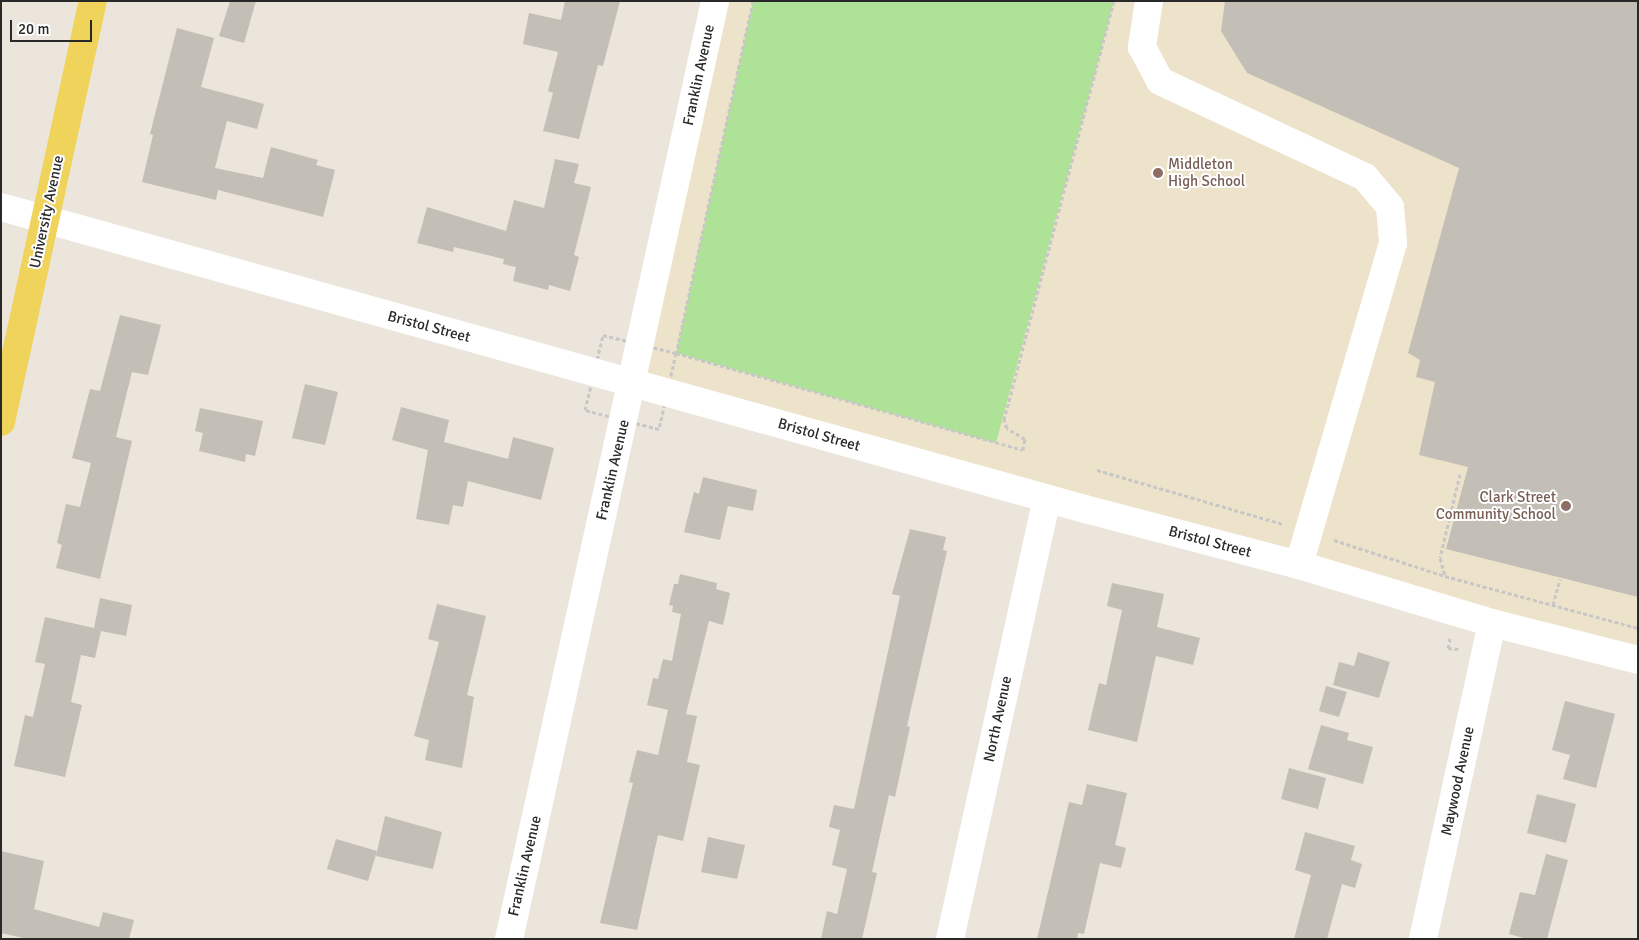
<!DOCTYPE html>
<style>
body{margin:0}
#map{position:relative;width:1639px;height:940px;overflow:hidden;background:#ebe5db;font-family:Signika,sans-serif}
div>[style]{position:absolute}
.education>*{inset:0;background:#ede3ca}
.green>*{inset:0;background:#ade297}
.building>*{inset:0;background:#c4bfb6}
.path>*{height:3px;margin-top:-1.5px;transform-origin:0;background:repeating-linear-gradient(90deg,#c7c7c7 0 4px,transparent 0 6.5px)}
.minor>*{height:28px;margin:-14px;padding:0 14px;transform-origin:14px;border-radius:14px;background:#fff}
.major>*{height:28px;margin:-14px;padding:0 14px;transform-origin:14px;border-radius:14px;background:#f0d35b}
.dots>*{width:14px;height:14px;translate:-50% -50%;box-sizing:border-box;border:2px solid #fff;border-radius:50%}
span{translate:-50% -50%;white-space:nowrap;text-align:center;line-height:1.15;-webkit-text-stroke:4px #fff;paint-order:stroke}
.street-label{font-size:15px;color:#292929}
.education-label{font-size:15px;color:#785e54}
.left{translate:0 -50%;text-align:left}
.right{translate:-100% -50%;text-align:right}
.frame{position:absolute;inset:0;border:2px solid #292929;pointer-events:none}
.scale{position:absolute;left:10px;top:20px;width:82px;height:22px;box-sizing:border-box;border:2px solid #292929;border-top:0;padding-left:6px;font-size:15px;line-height:18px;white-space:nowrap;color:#292929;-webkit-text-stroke:4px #fff;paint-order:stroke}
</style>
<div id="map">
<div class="education">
<i style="clip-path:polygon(715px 1px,1638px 1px,1638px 660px,633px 383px)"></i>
</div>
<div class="green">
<i style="clip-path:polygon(753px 1px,1114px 1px,996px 443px,676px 353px)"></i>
</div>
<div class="building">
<i style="clip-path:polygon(230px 1px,256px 1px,244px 43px,219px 36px)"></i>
<i style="clip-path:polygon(565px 1px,620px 1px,603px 66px,598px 65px,579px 139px,543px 131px,553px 93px,548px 91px,558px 52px,523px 44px,529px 13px,561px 20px)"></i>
<i style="clip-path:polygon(1225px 1px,1638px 1px,1638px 597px,1446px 549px,1468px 467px,1419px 455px,1435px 382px,1416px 377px,1420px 360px,1408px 353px,1459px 168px,1247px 73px,1221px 31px)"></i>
<i style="clip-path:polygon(177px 28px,214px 38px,201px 87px,264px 104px,257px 129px,227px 121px,215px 168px,263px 178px,271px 147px,318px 160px,316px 165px,335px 170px,323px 217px,218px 190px,216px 200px,142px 182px,153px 135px,150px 134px)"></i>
<i style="clip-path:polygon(555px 159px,579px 164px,574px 183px,591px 187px,574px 255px,579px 257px,570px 291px,549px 285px,548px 290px,513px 281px,516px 267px,503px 264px,504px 259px,454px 247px,453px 252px,417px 243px,427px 207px,506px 231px,514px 200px,544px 208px)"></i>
<i style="clip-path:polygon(120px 315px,161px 325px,148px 375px,132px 372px,116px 437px,132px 441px,100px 579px,56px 568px,62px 545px,57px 543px,66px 504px,80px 507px,91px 463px,72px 458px,90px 389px,100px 391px)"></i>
<i style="clip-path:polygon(305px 384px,338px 392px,325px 445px,292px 438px)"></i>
<i style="clip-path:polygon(401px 407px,449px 420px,444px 442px,508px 459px,513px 437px,554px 448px,541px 500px,468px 481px,463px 507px,453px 505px,449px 525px,416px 519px,428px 450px,392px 440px)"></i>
<i style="clip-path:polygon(200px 408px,263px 421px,255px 456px,246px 454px,245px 462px,199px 451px,203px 433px,195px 431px)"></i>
<i style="clip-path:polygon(703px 477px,757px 490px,753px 511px,728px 506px,720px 540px,684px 532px,694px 492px,699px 494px)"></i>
<i style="clip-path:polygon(910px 529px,946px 537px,943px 550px,947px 551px,907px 726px,910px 727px,895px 797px,889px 795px,872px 872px,877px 873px,862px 939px,821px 939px,827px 911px,837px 914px,847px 869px,832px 865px,840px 830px,829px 827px,834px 805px,854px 809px,900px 596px,892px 594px)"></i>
<i style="clip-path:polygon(680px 574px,717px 583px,716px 589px,730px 593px,723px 625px,709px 621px,686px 714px,697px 716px,687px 762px,700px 765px,683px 841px,658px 835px,637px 930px,600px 923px,633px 783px,629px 782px,637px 750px,658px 755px,668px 710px,647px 705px,653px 678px,658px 679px,663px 659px,672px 661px,681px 614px,672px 612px,673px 606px,669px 605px,674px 584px,678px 584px)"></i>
<i style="clip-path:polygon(1112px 583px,1164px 594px,1157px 627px,1200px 638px,1193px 665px,1156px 656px,1137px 742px,1088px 730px,1099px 683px,1106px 685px,1122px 610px,1107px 606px)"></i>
<i style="clip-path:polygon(100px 598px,132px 605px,126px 636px,101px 631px,95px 658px,81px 655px,71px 702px,82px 705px,65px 777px,14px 766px,25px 715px,33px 717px,45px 664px,35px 662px,45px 617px,94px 628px)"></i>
<i style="clip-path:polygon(437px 604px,486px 616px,467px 695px,474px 697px,462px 768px,425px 760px,429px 740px,414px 736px,439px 642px,428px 639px)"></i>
<i style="clip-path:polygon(1358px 652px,1390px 662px,1379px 698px,1333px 685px,1339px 662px,1354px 666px)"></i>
<i style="clip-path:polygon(1326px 686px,1347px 692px,1339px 717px,1319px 711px)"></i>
<i style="clip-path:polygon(1565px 701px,1615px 714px,1596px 788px,1563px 779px,1570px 755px,1552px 750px)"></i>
<i style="clip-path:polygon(1321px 725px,1349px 733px,1347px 740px,1373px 747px,1363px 784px,1308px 769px)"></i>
<i style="clip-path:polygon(1289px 768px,1326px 778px,1318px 809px,1281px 799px)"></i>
<i style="clip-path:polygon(1087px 784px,1127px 793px,1115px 845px,1126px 848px,1121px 868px,1100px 863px,1084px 934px,1078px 933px,1077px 939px,1037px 939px,1069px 802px,1082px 805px)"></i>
<i style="clip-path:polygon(1537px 794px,1576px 804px,1566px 843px,1527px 833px)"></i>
<i style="clip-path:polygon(385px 816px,442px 832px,433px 869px,376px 856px)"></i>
<i style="clip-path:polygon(1305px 832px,1355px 846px,1351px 860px,1362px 864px,1355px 888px,1342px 884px,1327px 939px,1294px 939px,1311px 875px,1295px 870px)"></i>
<i style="clip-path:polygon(708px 837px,745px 845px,737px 879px,701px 872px)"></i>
<i style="clip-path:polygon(336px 839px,377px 851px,368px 881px,327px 869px)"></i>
<i style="clip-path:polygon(1px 851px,44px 861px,34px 909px,99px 927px,103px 912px,134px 920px,129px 939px,28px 939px,1px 933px)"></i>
<i style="clip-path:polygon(1546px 854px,1568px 860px,1547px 939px,1527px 939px,1509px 934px,1520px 892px,1535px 895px)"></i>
</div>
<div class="path">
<i style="left:753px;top:1px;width:360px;rotate:102.3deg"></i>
<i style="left:676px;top:353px;width:360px;rotate:15.6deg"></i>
<i style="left:1023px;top:450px;width:11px;rotate:-80deg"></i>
<i style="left:1025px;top:439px;width:21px;rotate:-149deg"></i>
<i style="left:1007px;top:428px;width:9px;rotate:-111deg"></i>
<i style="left:1004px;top:420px;width:433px;rotate:-75.3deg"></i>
<i style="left:603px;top:335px;width:75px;rotate:13.9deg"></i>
<i style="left:676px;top:353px;width:78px;rotate:102.6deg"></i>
<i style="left:659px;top:429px;width:76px;rotate:-165.6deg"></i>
<i style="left:585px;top:410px;width:77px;rotate:-76.5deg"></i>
<i style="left:1097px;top:470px;width:194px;rotate:16.2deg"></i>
<i style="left:1460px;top:474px;width:86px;rotate:103.4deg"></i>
<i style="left:1440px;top:558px;width:19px;rotate:74deg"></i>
<i style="left:1445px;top:576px;width:200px;rotate:15.1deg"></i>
<i style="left:1334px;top:540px;width:117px;rotate:18deg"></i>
<i style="left:1553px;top:605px;width:27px;rotate:-75deg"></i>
<i style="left:1450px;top:638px;width:10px;rotate:101deg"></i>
<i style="left:1448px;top:648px;width:11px;rotate:5deg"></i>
</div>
<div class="minor">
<i style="left:1149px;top:1px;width:47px;rotate:98.7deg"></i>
<i style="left:1142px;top:47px;width:38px;rotate:62deg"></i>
<i style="left:1160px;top:81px;width:226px;rotate:25.1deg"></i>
<i style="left:1365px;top:177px;width:39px;rotate:50deg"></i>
<i style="left:1390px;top:207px;width:36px;rotate:85deg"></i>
<i style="left:1393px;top:243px;width:335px;rotate:106.3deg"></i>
<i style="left:1px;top:207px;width:1125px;rotate:15.57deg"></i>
<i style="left:1085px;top:509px;width:221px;rotate:14.7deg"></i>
<i style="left:1299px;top:565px;width:202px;rotate:16.7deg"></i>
<i style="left:1492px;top:623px;width:151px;rotate:14.2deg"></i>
<i style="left:509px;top:939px;width:960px;rotate:-77.61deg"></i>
<i style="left:950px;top:939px;width:451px;rotate:-77.6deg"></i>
<i style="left:1423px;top:939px;width:323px;rotate:-77.7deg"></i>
</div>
<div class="major">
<i style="left:1px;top:422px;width:431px;rotate:-77.7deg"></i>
</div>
<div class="dots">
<i style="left:1158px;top:173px;background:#8d6e63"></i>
<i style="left:1566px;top:506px;background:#8d6e63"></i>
</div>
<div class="street-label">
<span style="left:699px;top:75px;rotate:-78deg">Franklin Avenue</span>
<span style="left:47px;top:212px;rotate:-78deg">University Avenue</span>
<span style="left:429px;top:327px;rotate:15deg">Bristol Street</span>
<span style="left:819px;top:435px;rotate:16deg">Bristol Street</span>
<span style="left:613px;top:470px;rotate:-77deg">Franklin Avenue</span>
<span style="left:1210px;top:542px;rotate:15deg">Bristol Street</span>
<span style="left:998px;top:719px;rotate:-78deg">North Avenue</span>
<span style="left:1458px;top:781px;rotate:-78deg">Maywood Avenue</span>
<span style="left:525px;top:866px;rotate:-77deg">Franklin Avenue</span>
</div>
<div class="education-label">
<span class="left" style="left:1168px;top:173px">Middleton<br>High School</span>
<span class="right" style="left:1556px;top:506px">Clark Street<br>Community School</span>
</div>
<div class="frame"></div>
<div class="scale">20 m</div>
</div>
